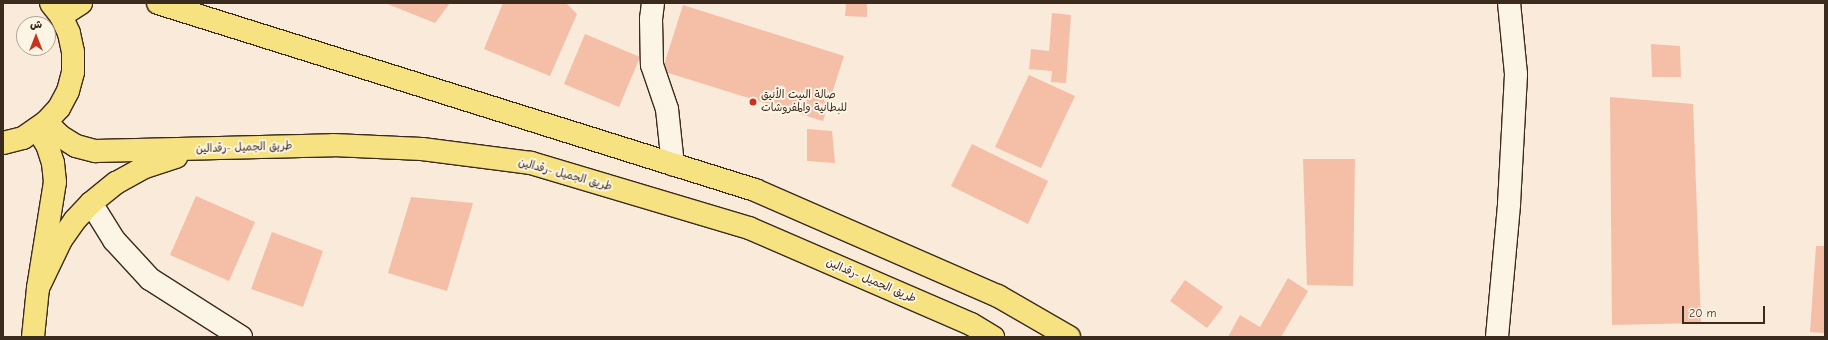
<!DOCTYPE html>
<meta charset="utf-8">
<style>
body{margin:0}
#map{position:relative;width:1828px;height:340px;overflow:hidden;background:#faead9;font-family:"Comic Neue","Playpen Sans Arabic",sans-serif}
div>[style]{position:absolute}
.building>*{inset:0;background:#f4bea7}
.roads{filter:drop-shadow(1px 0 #3b2a1e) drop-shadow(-1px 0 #3b2a1e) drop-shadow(0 1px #3b2a1e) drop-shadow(0 -1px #3b2a1e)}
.minor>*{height:22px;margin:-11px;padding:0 11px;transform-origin:11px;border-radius:11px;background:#fcf5e5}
.major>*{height:22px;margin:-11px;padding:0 11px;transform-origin:11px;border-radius:11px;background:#f6e281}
.dots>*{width:11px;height:11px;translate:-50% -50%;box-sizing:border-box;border:2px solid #fcf5e5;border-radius:50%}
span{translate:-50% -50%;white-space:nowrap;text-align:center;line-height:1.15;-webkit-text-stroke:4px #fcf5e5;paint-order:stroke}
.poi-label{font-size:11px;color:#3b2a1e}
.left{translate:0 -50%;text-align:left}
.street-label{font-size:11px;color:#3b2a1e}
.frame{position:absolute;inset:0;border:4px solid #3b2a1e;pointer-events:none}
.north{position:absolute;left:16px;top:16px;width:40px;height:40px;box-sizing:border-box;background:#fcf5e5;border:1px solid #afa495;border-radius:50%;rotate:0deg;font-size:11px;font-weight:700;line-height:16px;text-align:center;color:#3b2a1e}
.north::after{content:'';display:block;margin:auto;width:14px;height:18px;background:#c8321e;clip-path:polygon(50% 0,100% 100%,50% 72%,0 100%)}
.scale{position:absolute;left:1682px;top:306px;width:83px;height:18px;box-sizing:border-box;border:2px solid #3b2a1e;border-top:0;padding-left:5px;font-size:12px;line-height:14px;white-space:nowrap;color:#3b2a1e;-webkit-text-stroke:3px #fcf5e5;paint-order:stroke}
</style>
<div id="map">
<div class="building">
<i style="clip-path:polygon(385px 3px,450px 3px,435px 23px)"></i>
<i style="clip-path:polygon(503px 3px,566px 3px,577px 14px,550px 76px,484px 49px)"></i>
<i style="clip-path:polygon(846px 3px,867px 3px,867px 17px,845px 16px)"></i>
<i style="clip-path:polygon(683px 5px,844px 56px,823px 121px,662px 71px)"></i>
<i style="clip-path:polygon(1052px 13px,1071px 15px,1066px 83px,1051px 82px,1052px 71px,1029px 69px,1031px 49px,1049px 51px)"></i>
<i style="clip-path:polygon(585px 34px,640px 57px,619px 107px,564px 84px)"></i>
<i style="clip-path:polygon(1651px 44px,1680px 46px,1681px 77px,1652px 77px)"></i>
<i style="clip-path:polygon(1029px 75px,1075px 96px,1041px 168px,995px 147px)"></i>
<i style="clip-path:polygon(1610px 97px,1693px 104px,1701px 323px,1612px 325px)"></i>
<i style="clip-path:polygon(807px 129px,832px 131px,835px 163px,807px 161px)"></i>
<i style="clip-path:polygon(972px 144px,1048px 181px,1028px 224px,951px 186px)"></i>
<i style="clip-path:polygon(1303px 159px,1355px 159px,1353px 286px,1307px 285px)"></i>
<i style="clip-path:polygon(196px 196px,255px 222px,229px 281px,170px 255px)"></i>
<i style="clip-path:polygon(411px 197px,473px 203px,447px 291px,388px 273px)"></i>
<i style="clip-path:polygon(272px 232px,323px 251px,303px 307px,251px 289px)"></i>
<i style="clip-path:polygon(1816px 246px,1825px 246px,1825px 333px,1810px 332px)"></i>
<i style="clip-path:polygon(1288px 278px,1308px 291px,1281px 337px,1228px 337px,1240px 315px,1260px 327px)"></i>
<i style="clip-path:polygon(1185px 280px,1223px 307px,1207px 328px,1170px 301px)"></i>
</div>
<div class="roads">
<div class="minor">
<i style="left:653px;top:3px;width:16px;rotate:97deg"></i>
<i style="left:651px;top:19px;width:46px;rotate:88.8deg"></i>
<i style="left:652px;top:65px;width:46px;rotate:71.2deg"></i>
<i style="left:667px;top:109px;width:56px;rotate:83.9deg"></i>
<i style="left:91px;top:203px;width:44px;rotate:58.1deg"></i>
<i style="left:114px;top:240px;width:53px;rotate:47.3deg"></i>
<i style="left:150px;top:279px;width:108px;rotate:32.5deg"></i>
<i style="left:1497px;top:337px;width:134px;rotate:-84.8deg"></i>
<i style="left:1509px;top:204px;width:130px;rotate:-86.9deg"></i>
<i style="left:1516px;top:74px;width:71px;rotate:-95.6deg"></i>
</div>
<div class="major">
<i style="left:158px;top:3px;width:626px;rotate:17.39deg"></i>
<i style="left:755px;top:190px;width:265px;rotate:23.6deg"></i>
<i style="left:998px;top:296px;width:82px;rotate:30deg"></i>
<i style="left:61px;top:16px;width:24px;rotate:-33deg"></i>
<i style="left:46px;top:122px;width:20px;rotate:45deg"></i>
<i style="left:60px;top:136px;width:19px;rotate:32deg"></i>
<i style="left:76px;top:146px;width:20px;rotate:15deg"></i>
<i style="left:95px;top:151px;width:238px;rotate:-1.4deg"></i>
<i style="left:333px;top:145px;width:89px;rotate:2.6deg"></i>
<i style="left:422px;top:149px;width:110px;rotate:7.3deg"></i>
<i style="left:531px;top:163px;width:227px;rotate:16.6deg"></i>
<i style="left:749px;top:228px;width:242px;rotate:23.4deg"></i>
<i style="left:971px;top:324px;width:26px;rotate:31deg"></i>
<i style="left:3px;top:143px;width:21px;rotate:-14deg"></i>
<i style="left:23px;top:138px;width:28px;rotate:-35deg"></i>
<i style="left:46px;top:122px;width:19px;rotate:-47deg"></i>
<i style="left:59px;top:108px;width:19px;rotate:-62deg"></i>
<i style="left:68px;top:91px;width:20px;rotate:-75deg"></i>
<i style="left:73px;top:72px;width:20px;rotate:-90deg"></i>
<i style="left:73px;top:52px;width:19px;rotate:-102deg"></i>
<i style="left:69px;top:33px;width:19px;rotate:-115deg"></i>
<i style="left:61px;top:16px;width:16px;rotate:-128deg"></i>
<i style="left:38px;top:288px;width:53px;rotate:-64.4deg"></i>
<i style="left:61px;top:240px;width:24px;rotate:-55deg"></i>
<i style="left:75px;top:220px;width:23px;rotate:-47deg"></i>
<i style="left:91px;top:203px;width:32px;rotate:-39deg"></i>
<i style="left:116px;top:183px;width:33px;rotate:-29deg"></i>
<i style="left:145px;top:167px;width:33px;rotate:-18deg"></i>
<i style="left:33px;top:337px;width:49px;rotate:-84.2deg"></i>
<i style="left:38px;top:288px;width:107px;rotate:-80.9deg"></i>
<i style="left:55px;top:182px;width:19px;rotate:-96deg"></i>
<i style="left:53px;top:163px;width:19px;rotate:-108deg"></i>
<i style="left:47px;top:145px;width:19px;rotate:-122deg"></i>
</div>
</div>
<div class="dots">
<i style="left:753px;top:102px;background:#c8321e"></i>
</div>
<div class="poi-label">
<span class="left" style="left:761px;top:102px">صالة البيت الأنيق<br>للبطانية والمفروشات</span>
</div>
<div class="street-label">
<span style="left:244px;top:148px;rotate:-2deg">طريق الجميل -رقدالين</span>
<span style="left:565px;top:175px;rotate:15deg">طريق الجميل -رقدالين</span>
<span style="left:871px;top:281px;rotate:23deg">طريق الجميل -رقدالين</span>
</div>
<div class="frame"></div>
<div class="north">ش</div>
<div class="scale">20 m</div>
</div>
